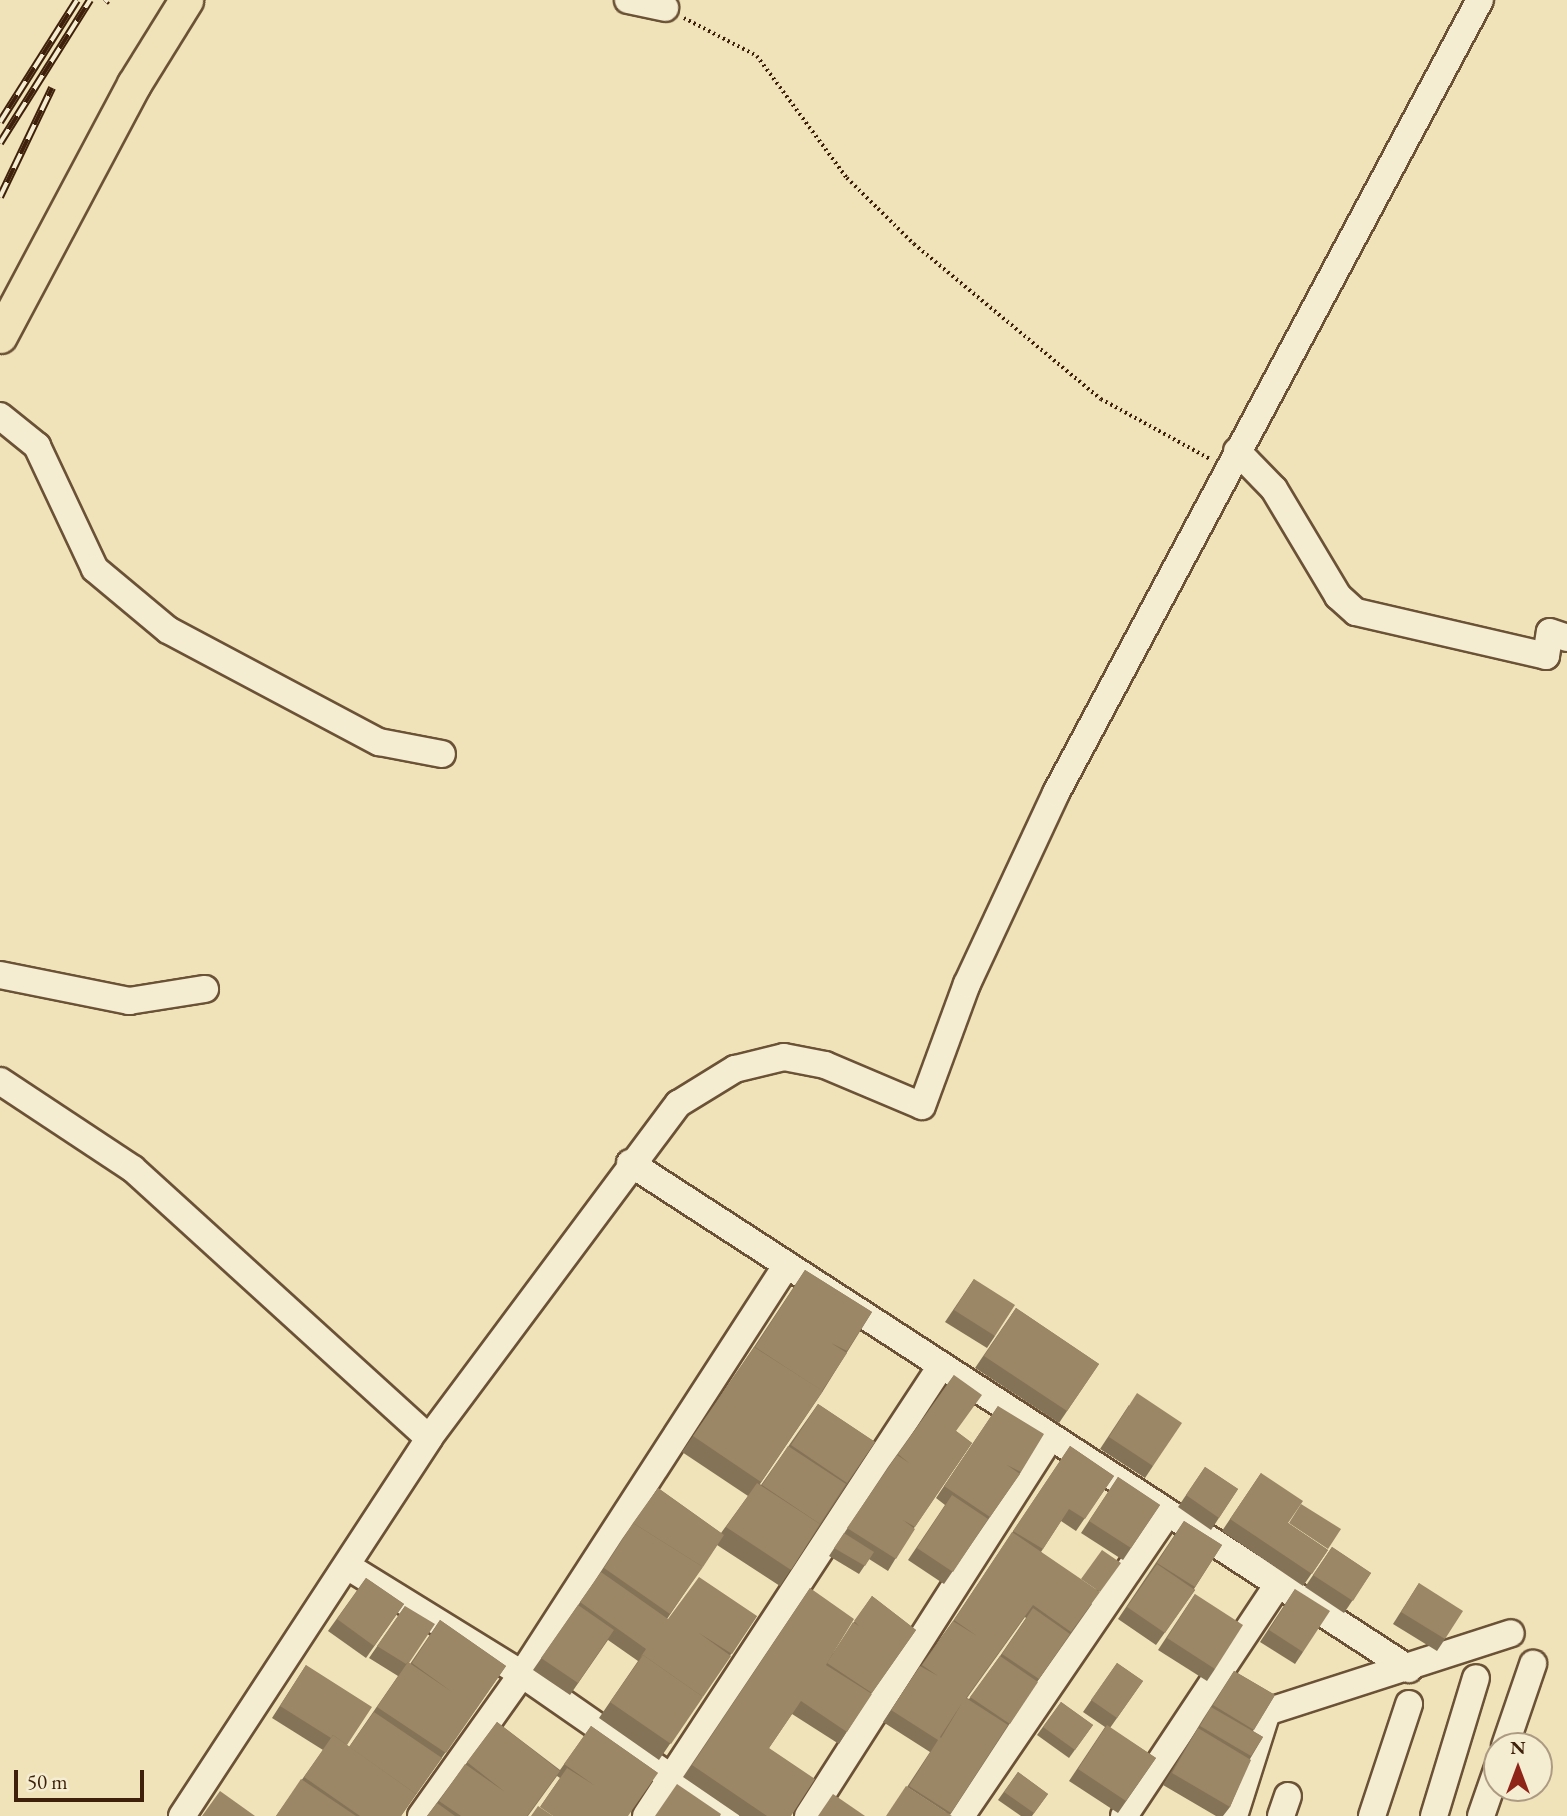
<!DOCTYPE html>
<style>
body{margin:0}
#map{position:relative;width:1567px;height:1816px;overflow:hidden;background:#f0e3b9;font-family:"EB Garamond",serif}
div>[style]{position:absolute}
.path>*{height:3.5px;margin-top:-1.75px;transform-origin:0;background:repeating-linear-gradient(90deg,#3f210b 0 2px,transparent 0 5.5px)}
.roads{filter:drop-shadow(2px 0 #6b5236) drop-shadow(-2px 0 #6b5236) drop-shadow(0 2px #6b5236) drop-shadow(0 -2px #6b5236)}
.minor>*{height:26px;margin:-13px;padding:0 13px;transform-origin:13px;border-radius:13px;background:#f5edd2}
.major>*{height:33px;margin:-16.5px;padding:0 16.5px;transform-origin:16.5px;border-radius:16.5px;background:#f0e3b9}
.rail>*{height:8px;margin-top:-4px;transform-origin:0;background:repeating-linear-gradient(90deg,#f5edd2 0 16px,#3f210b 0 32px);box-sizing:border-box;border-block:2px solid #3f210b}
.wall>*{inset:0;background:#857357}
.building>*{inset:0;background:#9b8665}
span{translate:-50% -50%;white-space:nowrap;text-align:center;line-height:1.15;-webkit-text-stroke:6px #f5edd2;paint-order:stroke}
.north{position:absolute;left:1483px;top:1732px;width:70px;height:70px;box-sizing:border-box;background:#f5edd2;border:2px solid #ac9b82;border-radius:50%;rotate:0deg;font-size:19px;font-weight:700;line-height:28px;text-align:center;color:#3f210b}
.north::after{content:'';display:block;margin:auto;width:24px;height:32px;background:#8f2418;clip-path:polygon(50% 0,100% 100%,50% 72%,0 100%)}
.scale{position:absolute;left:14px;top:1770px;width:130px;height:32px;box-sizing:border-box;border:4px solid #3f210b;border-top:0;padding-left:9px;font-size:21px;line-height:24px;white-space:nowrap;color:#3f210b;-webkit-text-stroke:5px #f5edd2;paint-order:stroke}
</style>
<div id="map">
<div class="path">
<i style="left:684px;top:18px;width:82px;rotate:27.5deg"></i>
<i style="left:757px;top:56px;width:152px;rotate:53.6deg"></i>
<i style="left:847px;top:178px;width:94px;rotate:44.6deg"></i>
<i style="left:914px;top:244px;width:243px;rotate:39.7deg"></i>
<i style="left:1101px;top:399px;width:124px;rotate:28.8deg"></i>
</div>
<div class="roads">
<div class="minor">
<i style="left:628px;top:0;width:38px;rotate:12deg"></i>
<i style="left:0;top:416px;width:48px;rotate:39deg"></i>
<i style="left:37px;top:446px;width:136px;rotate:64.8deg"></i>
<i style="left:95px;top:569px;width:95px;rotate:39.9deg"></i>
<i style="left:168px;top:630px;width:239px;rotate:28deg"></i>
<i style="left:379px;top:742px;width:64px;rotate:10.8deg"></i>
<i style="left:1237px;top:451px;width:53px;rotate:45.8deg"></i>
<i style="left:1274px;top:489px;width:125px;rotate:59.1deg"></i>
<i style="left:1338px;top:596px;width:24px;rotate:42deg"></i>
<i style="left:1356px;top:612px;width:195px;rotate:13deg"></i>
<i style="left:1546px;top:656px;width:24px;rotate:-81deg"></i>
<i style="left:1550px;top:632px;width:18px;rotate:19deg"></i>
<i style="left:0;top:975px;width:132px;rotate:11.4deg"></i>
<i style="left:129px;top:1001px;width:77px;rotate:-9deg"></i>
<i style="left:0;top:1081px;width:159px;rotate:33.5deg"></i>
<i style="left:133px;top:1169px;width:400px;rotate:42.3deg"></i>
<i style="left:630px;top:1163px;width:929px;rotate:33.01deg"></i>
<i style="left:347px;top:1566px;width:206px;rotate:31.7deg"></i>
<i style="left:522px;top:1674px;width:249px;rotate:34.8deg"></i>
<i style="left:1505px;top:1746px;width:87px;rotate:-71.1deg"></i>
<i style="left:182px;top:1816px;width:452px;rotate:-56.8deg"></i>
<i style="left:429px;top:1438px;width:417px;rotate:-53.3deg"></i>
<i style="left:678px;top:1104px;width:67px;rotate:-31.6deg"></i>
<i style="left:735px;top:1069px;width:50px;rotate:-13.8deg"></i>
<i style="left:784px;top:1057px;width:42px;rotate:11deg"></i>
<i style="left:825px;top:1065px;width:105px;rotate:22.9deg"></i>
<i style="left:922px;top:1106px;width:130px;rotate:-69.8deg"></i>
<i style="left:967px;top:984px;width:211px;rotate:-65deg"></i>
<i style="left:1056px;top:793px;width:899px;rotate:-61.87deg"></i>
<i style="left:421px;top:1816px;width:174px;rotate:-54.6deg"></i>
<i style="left:522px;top:1674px;width:486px;rotate:-57.1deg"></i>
<i style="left:646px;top:1816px;width:538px;rotate:-56.75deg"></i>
<i style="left:808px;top:1816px;width:450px;rotate:-57.4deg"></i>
<i style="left:961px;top:1816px;width:367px;rotate:-55.7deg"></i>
<i style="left:1124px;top:1816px;width:278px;rotate:-56.4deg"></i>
<i style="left:1234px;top:1816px;width:109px;rotate:-72.4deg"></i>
<i style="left:1267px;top:1712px;width:256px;rotate:-17.9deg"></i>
<i style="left:1281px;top:1816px;width:21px;rotate:-71deg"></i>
<i style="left:1372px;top:1816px;width:118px;rotate:-71.7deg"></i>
<i style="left:1434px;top:1816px;width:144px;rotate:-73.1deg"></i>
<i style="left:1481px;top:1816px;width:49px;rotate:-70.8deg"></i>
</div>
<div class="major">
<i style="left:0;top:336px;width:285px;rotate:-62deg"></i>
<i style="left:134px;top:84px;width:99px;rotate:-58.2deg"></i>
</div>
</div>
<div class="rail">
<i style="left:105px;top:2px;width:3px;rotate:-45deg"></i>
<i style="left:0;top:122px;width:144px;rotate:-57.7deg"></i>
<i style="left:0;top:143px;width:169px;rotate:-57.8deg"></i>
<i style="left:0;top:197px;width:121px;rotate:-64.5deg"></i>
</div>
<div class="wall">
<i style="clip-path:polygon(805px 1270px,872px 1312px,823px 1391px,760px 1484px,761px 1485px,818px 1404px,875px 1442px,780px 1586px,717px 1545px,667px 1619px,757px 1616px,659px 1760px,599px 1718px,638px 1661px,608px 1640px,570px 1695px,533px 1670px,594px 1582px,622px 1539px,658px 1488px,721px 1533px,748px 1496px,682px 1452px,752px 1350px)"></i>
<i style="clip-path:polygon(974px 1279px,995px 1336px,987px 1348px,945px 1322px)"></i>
<i style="clip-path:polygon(1016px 1308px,1099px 1364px,1059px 1423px,975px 1368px)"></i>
<i style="clip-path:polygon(954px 1375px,956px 1431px,972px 1443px,914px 1528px,888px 1571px,869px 1559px,859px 1574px,829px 1556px,888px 1467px)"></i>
<i style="clip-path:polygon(1129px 1405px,1153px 1466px,1145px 1478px,1100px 1449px)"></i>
<i style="clip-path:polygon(998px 1406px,1021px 1472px,944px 1584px,908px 1560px,945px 1505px,936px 1498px)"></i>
<i style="clip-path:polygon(evenodd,1070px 1446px,1114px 1476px,1076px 1531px,1061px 1521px,1041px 1552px,1092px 1604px,1037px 1682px,950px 1815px,907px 1787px,930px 1752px,883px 1722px,912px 1678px,953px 1621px,1070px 1446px,1025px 1617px,1026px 1618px,1000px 1656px,969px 1699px,967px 1698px,1025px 1617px)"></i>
<i style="clip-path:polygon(1205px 1467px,1238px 1489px,1211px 1530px,1178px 1507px)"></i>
<i style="clip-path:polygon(1261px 1473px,1288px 1523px,1328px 1550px,1303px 1586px,1222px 1531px)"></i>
<i style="clip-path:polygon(1118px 1477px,1160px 1505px,1123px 1560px,1081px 1533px)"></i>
<i style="clip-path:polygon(1184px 1521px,1222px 1545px,1194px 1589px,1195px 1590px,1156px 1645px,1118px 1619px)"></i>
<i style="clip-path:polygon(1332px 1547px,1371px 1573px,1344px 1613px,1305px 1587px)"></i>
<i style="clip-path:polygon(366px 1578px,404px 1604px,366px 1658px,328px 1631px)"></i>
<i style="clip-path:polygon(1419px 1583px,1445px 1639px,1437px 1651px,1393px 1624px)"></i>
<i style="clip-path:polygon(810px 1588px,833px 1653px,872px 1596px,916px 1630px,871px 1694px,839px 1744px,792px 1714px,769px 1748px,791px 1816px,740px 1816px,683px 1777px)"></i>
<i style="clip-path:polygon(1295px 1589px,1303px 1652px,1295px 1664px,1260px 1642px)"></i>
<i style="clip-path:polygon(1195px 1594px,1215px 1669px,1207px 1681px,1158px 1650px)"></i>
<i style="clip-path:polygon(405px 1606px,409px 1663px,410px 1664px,440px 1620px,506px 1666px,401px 1816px,276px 1816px,323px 1750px,272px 1718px,306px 1665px,347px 1745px,349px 1747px,398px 1676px,369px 1658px)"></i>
<i style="clip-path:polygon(1117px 1663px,1143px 1681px,1110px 1728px,1156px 1758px,1118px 1813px,1069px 1781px,1105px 1727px,1083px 1712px)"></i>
<i style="clip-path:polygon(1234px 1671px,1275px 1695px,1253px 1731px,1263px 1737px,1250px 1759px,1230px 1807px,1223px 1816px,1216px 1816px,1163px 1785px,1203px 1719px)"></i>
<i style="clip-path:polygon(1061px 1702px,1093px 1725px,1069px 1758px,1037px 1735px)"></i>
<i style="clip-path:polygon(497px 1722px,560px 1770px,591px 1726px,658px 1773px,540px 1807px,560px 1778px,557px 1776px,528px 1816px,427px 1816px)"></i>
<i style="clip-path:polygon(1018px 1772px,1048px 1794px,1032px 1816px,1021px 1816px,998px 1800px)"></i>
</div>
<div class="building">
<i style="clip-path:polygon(805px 1270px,872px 1312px,847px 1351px,831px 1343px,847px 1353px,822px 1391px,755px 1347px)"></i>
<i style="clip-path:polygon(974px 1279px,1015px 1305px,995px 1336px,954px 1310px)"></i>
<i style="clip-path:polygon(1016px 1308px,1099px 1364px,1067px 1411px,984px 1356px)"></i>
<i style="clip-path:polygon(754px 1347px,823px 1391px,761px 1482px,693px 1436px)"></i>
<i style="clip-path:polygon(954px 1375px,982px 1395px,956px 1431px,972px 1443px,915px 1527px,903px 1520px,915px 1529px,896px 1559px,847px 1528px,897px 1455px,909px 1463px,898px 1454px)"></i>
<i style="clip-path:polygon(1137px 1393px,1182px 1423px,1153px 1466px,1109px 1437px)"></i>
<i style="clip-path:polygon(818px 1404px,875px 1442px,847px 1483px,791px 1445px)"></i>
<i style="clip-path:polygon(998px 1406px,1044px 1434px,1021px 1472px,1007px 1465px,1020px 1474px,990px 1517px,944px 1486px)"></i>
<i style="clip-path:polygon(788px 1446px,846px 1484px,818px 1527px,820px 1524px,762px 1485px)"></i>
<i style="clip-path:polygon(1070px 1446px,1114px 1476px,1085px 1519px,1069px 1509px,1043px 1549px,1013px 1531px)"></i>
<i style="clip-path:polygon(1205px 1467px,1238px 1489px,1219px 1518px,1186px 1495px)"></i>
<i style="clip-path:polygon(1261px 1473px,1303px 1501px,1288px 1523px,1328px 1550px,1312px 1574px,1230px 1519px)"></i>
<i style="clip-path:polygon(1118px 1477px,1160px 1505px,1131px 1548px,1089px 1521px)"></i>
<i style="clip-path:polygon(757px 1483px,820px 1524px,791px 1570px,726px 1527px)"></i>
<i style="clip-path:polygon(658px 1488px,724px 1535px,703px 1567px,633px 1523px)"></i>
<i style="clip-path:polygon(952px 1495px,988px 1519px,953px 1572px,917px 1548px)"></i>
<i style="clip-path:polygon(1301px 1504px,1341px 1529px,1328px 1549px,1289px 1523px)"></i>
<i style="clip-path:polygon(1184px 1521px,1222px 1545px,1195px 1587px,1157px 1563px)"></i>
<i style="clip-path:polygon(633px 1523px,703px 1567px,670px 1614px,604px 1568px)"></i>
<i style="clip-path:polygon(evenodd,1012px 1532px,1100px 1592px,1071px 1632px,1033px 1605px,966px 1698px,1008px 1725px,951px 1813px,909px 1786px,938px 1740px,891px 1710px,920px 1666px,938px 1676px,922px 1665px,953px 1621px,977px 1636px,954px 1620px,1012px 1532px,962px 1703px,941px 1738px,940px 1737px,962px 1703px)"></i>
<i style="clip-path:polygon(844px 1533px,874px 1552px,865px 1566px,834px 1548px)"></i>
<i style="clip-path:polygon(1332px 1547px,1371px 1573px,1353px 1601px,1313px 1575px)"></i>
<i style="clip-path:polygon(1102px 1550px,1121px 1563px,1100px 1592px,1081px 1579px)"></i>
<i style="clip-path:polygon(1157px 1564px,1195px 1590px,1165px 1633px,1127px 1607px)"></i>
<i style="clip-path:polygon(601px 1572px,668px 1619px,699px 1577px,757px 1616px,732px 1654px,699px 1633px,731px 1656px,703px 1697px,643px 1655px,640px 1658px,646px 1649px,580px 1602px)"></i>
<i style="clip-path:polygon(366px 1578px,404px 1604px,374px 1646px,337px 1619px)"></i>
<i style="clip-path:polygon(1419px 1583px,1463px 1611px,1445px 1639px,1401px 1612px)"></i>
<i style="clip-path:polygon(810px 1588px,854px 1619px,826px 1665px,872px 1694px,847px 1732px,801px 1701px,769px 1748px,815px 1779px,791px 1816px,767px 1816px,692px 1765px)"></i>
<i style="clip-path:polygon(1295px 1589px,1330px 1611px,1303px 1652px,1269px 1630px)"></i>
<i style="clip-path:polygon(1195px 1594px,1243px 1625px,1215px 1669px,1167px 1638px)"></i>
<i style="clip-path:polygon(872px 1596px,916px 1630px,872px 1693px,827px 1663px,853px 1622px,859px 1626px,854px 1621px)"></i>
<i style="clip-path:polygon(578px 1605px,614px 1630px,578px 1683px,541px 1658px)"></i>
<i style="clip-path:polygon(405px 1606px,435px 1624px,409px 1663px,408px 1662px,406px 1664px,377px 1646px)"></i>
<i style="clip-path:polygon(1033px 1608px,1070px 1634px,1039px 1679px,1002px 1654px)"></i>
<i style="clip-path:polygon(440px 1620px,506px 1666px,446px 1753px,377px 1707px,408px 1662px,452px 1692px,412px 1663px)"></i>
<i style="clip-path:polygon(643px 1655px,703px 1697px,671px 1744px,610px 1702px)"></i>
<i style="clip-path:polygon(1000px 1656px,1038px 1682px,1010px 1724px,970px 1697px)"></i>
<i style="clip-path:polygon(1117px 1663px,1143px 1681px,1117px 1718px,1091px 1700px)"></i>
<i style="clip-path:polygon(306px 1665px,372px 1707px,347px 1745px,333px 1735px,331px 1738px,280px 1706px)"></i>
<i style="clip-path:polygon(1234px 1671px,1275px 1695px,1254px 1730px,1213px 1705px)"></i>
<i style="clip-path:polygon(1061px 1702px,1093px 1725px,1075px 1750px,1043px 1727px)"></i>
<i style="clip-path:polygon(1211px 1707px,1263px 1737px,1251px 1756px,1200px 1726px)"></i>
<i style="clip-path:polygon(374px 1712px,442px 1758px,414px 1797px,416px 1794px,349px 1747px)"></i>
<i style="clip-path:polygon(497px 1722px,560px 1771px,527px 1816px,461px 1816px,439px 1801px,465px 1764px,505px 1792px,467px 1762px)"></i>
<i style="clip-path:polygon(1107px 1725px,1156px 1758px,1126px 1801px,1078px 1769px)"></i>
<i style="clip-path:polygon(591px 1726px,658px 1773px,628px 1816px,553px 1816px,540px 1807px,567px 1768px,594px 1785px,564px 1764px)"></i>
<i style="clip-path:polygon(1198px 1728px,1251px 1760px,1230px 1807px,1172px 1773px)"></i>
<i style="clip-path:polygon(333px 1735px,416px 1794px,401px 1816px,360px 1816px,304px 1777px)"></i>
<i style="clip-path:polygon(1018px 1772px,1048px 1794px,1034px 1813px,1004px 1792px)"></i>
<i style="clip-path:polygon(301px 1779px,356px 1816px,276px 1816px)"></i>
<i style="clip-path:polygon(677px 1784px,721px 1814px,720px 1816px,655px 1816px)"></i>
<i style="clip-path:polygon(906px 1786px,952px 1816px,886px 1816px)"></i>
<i style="clip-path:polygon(220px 1791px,255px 1816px,202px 1816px)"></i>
<i style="clip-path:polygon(833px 1794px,865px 1816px,818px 1816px)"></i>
<i style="clip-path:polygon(437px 1803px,455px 1816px,427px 1816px)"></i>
<i style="clip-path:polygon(538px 1806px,553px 1816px,531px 1816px)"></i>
</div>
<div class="north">N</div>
<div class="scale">50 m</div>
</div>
